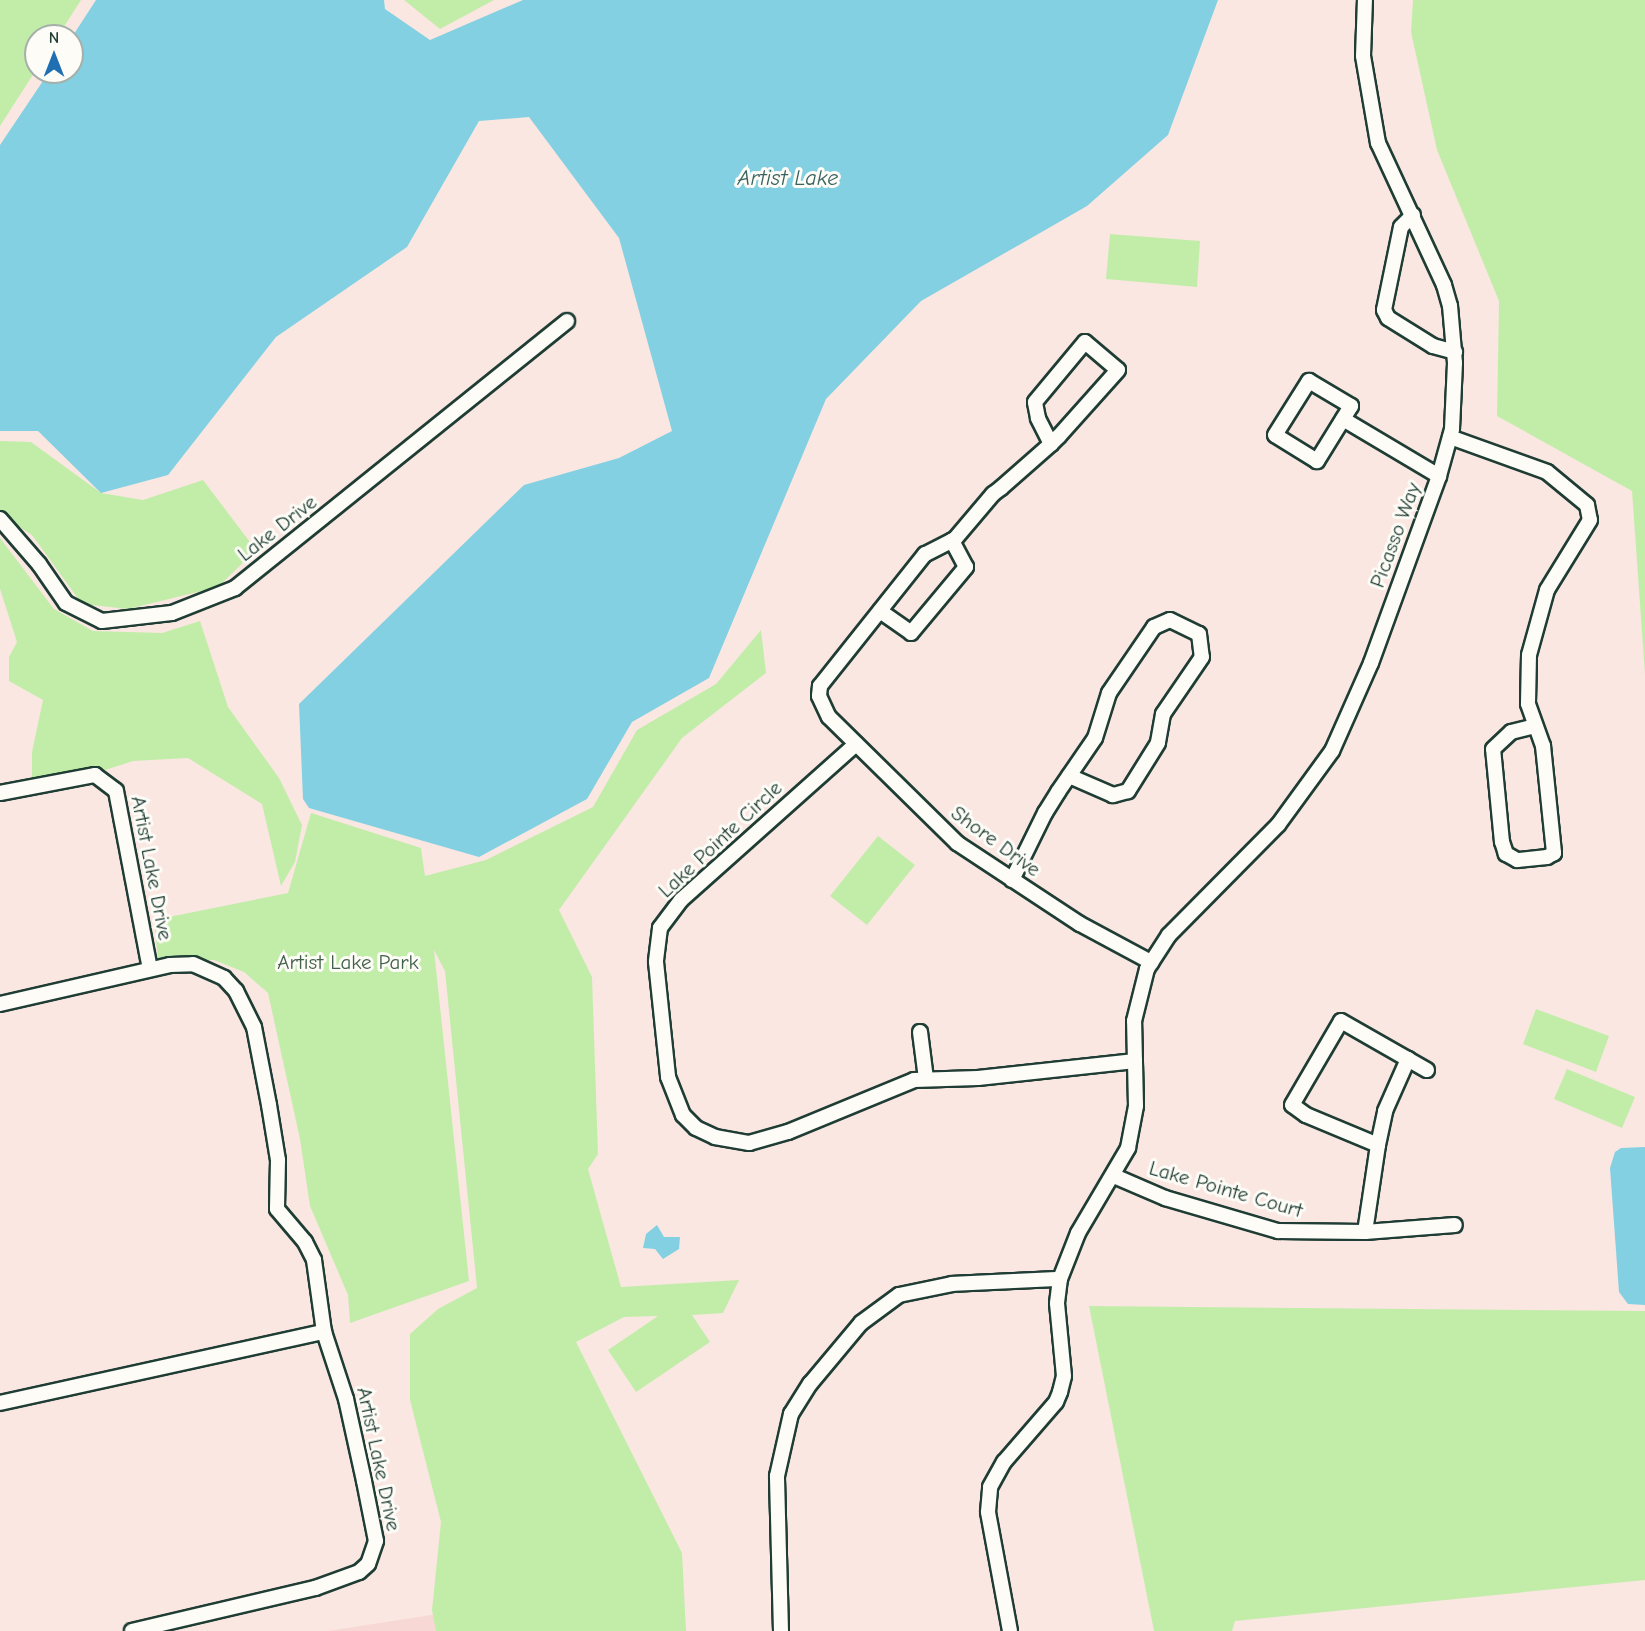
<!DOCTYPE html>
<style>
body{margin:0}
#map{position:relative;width:1645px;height:1631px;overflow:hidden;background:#fae7e2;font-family:"Comic Neue",sans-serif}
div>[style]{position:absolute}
.built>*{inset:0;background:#f8d8d4}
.green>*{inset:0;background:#c2eda9}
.water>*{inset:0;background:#83d0e2}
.roads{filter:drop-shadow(2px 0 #1f3d34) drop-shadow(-2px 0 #1f3d34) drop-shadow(0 2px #1f3d34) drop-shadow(0 -2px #1f3d34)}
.street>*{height:14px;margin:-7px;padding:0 7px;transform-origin:7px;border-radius:7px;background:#fdfcf7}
span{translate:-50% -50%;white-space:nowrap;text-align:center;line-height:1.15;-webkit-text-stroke:6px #fdfcf7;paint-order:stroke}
.street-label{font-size:21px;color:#1f3d34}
.park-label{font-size:21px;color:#40604b}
.water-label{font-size:22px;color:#386260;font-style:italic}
.north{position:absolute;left:24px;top:24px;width:60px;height:60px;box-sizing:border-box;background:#fdfcf7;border:2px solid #a4b0a9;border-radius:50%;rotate:0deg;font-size:16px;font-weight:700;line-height:24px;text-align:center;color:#1f3d34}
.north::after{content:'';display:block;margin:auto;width:21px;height:27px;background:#1f6fb2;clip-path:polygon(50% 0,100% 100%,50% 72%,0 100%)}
</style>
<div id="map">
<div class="built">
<i style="clip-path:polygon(502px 1604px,538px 1631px,328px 1631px)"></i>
</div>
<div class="green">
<i style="clip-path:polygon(0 0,81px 0,58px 36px,36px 36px,36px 70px,0 126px)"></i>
<i style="clip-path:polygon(404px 0,494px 0,440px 29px)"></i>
<i style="clip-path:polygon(1413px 0,1645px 0,1645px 674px,1632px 491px,1497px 416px,1499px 301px,1437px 150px,1411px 32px)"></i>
<i style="clip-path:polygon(1110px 234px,1200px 241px,1197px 287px,1106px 279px)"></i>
<i style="clip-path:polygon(0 441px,31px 442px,101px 493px,143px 500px,203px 480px,256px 550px,218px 587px,128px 609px,82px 604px,32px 535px,0 515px)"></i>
<i style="clip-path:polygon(0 538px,54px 609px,93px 631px,162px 633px,200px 621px,228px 707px,279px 778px,302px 825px,295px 862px,281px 886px,262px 804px,188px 758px,133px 761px,102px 771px,32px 778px,32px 752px,43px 700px,9px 681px,9px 657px,17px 642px,0 589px)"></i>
<i style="clip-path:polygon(761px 630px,766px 673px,682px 738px,559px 910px,592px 977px,598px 1154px,588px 1169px,621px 1287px,739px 1280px,723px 1313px,692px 1315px,710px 1342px,636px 1392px,608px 1350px,658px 1316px,624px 1317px,576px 1342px,682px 1553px,686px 1631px,436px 1631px,432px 1610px,441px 1522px,410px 1400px,410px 1334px,438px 1309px,477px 1288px,445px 971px,434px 950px,469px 1281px,350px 1323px,348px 1295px,310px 1206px,300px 1139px,268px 993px,244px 972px,214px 960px,158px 959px,154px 920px,288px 893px,311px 813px,421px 848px,425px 876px,486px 860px,593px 807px,637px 730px,716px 684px)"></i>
<i style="clip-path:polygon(878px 836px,915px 865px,867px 925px,830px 896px)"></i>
<i style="clip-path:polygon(1536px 1009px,1609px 1036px,1596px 1072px,1523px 1044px)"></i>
<i style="clip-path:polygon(1567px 1069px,1635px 1097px,1622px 1128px,1554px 1099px)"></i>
<i style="clip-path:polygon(1089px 1306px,1645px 1311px,1645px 1580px,1235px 1621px,1232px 1631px,1154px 1631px)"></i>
</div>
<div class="water">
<i style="clip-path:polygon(96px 0,384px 0,385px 9px,430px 40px,523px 0,1218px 0,1168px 135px,1087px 206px,921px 301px,826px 399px,709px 678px,632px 722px,587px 799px,479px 857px,309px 808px,303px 799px,299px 704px,524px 485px,619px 458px,672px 431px,619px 238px,529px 117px,479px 121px,407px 247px,276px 337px,168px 475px,101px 493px,38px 431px,0 431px,0 145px,49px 72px,72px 72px,72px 37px)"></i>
<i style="clip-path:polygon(1645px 1147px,1645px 1305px,1628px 1304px,1619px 1292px,1610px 1168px,1615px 1152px,1621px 1148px)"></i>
<i style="clip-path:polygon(657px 1225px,664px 1237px,680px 1237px,679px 1249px,663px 1259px,655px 1249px,643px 1248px,646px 1234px)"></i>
</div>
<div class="roads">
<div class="street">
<i style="left:1413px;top:215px;width:17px;rotate:135deg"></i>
<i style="left:1401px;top:227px;width:85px;rotate:101.6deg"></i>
<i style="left:1384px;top:310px;width:9px;rotate:63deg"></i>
<i style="left:1388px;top:318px;width:53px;rotate:31.9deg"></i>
<i style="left:1433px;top:346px;width:23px;rotate:15deg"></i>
<i style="left:1309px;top:381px;width:49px;rotate:30.8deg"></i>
<i style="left:1351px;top:406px;width:65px;rotate:121.7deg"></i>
<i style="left:1317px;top:461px;width:49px;rotate:-148.2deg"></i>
<i style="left:1275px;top:435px;width:64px;rotate:-57.8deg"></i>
<i style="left:1343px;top:419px;width:112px;rotate:30.7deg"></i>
<i style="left:1450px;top:437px;width:103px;rotate:19.8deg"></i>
<i style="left:1547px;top:472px;width:52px;rotate:39.5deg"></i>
<i style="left:1587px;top:505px;width:15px;rotate:79deg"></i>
<i style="left:1590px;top:520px;width:82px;rotate:121.6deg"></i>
<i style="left:1547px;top:590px;width:67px;rotate:105.5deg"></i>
<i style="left:1529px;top:655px;width:49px;rotate:91.2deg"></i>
<i style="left:1528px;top:704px;width:45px;rotate:70.3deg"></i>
<i style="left:1543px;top:746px;width:108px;rotate:84.1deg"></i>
<i style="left:1554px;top:853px;width:8px;rotate:150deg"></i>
<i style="left:1547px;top:857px;width:30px;rotate:174deg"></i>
<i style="left:1517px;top:860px;width:13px;rotate:-151deg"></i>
<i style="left:1506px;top:854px;width:13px;rotate:-108deg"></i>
<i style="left:1502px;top:842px;width:93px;rotate:-95.5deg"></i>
<i style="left:1493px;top:749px;width:25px;rotate:-43deg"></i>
<i style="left:1511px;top:732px;width:25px;rotate:-14deg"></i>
<i style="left:1051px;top:444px;width:29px;rotate:-117deg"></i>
<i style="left:1038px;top:418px;width:16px;rotate:-101deg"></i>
<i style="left:1035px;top:402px;width:78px;rotate:-50.2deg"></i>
<i style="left:1085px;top:342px;width:43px;rotate:40.3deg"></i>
<i style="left:1118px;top:370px;width:89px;rotate:131.8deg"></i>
<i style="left:1059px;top:436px;width:11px;rotate:135deg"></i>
<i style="left:1051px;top:444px;width:67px;rotate:138.7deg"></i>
<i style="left:1001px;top:488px;width:10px;rotate:143deg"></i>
<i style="left:993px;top:494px;width:59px;rotate:130.2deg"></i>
<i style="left:955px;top:539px;width:34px;rotate:153deg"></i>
<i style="left:925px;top:554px;width:169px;rotate:128.5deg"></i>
<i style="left:820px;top:686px;width:10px;rotate:96deg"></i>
<i style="left:819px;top:696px;width:23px;rotate:65deg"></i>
<i style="left:829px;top:717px;width:180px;rotate:44.5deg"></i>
<i style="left:957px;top:843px;width:147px;rotate:33.4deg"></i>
<i style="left:1080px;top:924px;width:81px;rotate:28.2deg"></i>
<i style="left:0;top:519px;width:60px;rotate:49.1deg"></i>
<i style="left:39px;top:564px;width:47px;rotate:55.3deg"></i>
<i style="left:66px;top:603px;width:40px;rotate:26.6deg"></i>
<i style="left:102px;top:621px;width:70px;rotate:-6.5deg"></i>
<i style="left:172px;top:613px;width:68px;rotate:-21.6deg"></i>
<i style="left:235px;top:588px;width:426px;rotate:-38.8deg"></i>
<i style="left:880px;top:611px;width:38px;rotate:35deg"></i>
<i style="left:911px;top:633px;width:86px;rotate:-50.2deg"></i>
<i style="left:966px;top:567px;width:30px;rotate:-118deg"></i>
<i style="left:856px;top:744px;width:234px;rotate:138.3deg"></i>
<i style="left:681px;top:900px;width:35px;rotate:127deg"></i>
<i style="left:660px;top:928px;width:34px;rotate:97deg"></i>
<i style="left:656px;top:962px;width:116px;rotate:84deg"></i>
<i style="left:668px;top:1077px;width:41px;rotate:68.5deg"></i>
<i style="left:683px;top:1115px;width:18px;rotate:45deg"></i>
<i style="left:696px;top:1128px;width:21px;rotate:25deg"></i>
<i style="left:715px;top:1137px;width:35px;rotate:10deg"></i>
<i style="left:749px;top:1143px;width:41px;rotate:-15.8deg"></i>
<i style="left:788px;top:1132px;width:136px;rotate:-22.4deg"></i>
<i style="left:914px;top:1080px;width:64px;rotate:-1.8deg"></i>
<i style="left:978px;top:1078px;width:158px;rotate:-6.2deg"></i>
<i style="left:0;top:793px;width:97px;rotate:-10.7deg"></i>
<i style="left:95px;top:775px;width:26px;rotate:37deg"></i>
<i style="left:116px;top:791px;width:181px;rotate:79.2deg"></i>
<i style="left:1012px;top:880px;width:75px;rotate:-63.8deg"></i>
<i style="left:1045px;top:813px;width:25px;rotate:-58deg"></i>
<i style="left:1058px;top:792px;width:65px;rotate:-55.6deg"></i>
<i style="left:1095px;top:738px;width:47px;rotate:-72.7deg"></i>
<i style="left:1109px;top:693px;width:80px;rotate:-55.7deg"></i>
<i style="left:1154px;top:627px;width:17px;rotate:-24deg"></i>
<i style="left:1170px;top:620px;width:32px;rotate:26deg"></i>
<i style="left:1199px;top:634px;width:23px;rotate:83deg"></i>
<i style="left:1202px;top:657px;width:69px;rotate:124.4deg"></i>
<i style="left:1163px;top:714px;width:29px;rotate:100deg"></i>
<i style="left:1158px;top:743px;width:57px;rotate:122deg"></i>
<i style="left:1128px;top:791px;width:16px;rotate:165deg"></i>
<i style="left:1113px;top:795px;width:48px;rotate:-156.6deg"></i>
<i style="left:0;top:1004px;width:174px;rotate:-12.9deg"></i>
<i style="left:170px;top:965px;width:23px;rotate:-2deg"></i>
<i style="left:193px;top:964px;width:34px;rotate:24deg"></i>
<i style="left:224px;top:978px;width:18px;rotate:47deg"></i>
<i style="left:236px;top:991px;width:40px;rotate:63.4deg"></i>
<i style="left:254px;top:1027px;width:79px;rotate:79.1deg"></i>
<i style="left:269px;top:1105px;width:56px;rotate:80.7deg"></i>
<i style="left:278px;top:1160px;width:49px;rotate:91.2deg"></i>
<i style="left:277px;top:1209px;width:43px;rotate:49.7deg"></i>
<i style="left:305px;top:1242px;width:20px;rotate:63deg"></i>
<i style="left:314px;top:1260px;width:73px;rotate:82.1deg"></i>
<i style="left:324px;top:1332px;width:71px;rotate:71.8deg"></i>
<i style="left:346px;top:1399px;width:84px;rotate:77.6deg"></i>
<i style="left:364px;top:1481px;width:61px;rotate:78.7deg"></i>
<i style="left:376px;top:1541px;width:24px;rotate:109deg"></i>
<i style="left:368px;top:1564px;width:12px;rotate:138deg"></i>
<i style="left:359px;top:1572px;width:47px;rotate:160deg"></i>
<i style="left:315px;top:1588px;width:188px;rotate:166.8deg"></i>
<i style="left:920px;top:1032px;width:47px;rotate:82.7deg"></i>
<i style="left:1378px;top:1145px;width:35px;rotate:-78deg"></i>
<i style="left:1385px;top:1111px;width:57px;rotate:-66.1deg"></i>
<i style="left:1114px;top:1176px;width:56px;rotate:23.3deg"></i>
<i style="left:1165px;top:1198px;width:118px;rotate:16.3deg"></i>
<i style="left:1278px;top:1231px;width:87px;rotate:0.7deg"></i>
<i style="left:1365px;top:1232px;width:88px;rotate:-81.5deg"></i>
<i style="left:1378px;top:1145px;width:78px;rotate:-157.4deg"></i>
<i style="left:1306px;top:1115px;width:17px;rotate:-144deg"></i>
<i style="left:1292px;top:1105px;width:97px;rotate:-59.7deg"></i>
<i style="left:1341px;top:1021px;width:99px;rotate:29.7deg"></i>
<i style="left:1365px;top:1232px;width:90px;rotate:-4.4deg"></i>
<i style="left:0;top:1403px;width:332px;rotate:-12.4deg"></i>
<i style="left:781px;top:1631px;width:155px;rotate:-91.5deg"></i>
<i style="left:777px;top:1476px;width:64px;rotate:-77.3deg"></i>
<i style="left:791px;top:1414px;width:36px;rotate:-58deg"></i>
<i style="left:810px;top:1384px;width:80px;rotate:-50.1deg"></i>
<i style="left:861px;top:1323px;width:47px;rotate:-36.4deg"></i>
<i style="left:899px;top:1295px;width:54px;rotate:-11.7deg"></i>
<i style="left:952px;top:1284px;width:108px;rotate:-2.7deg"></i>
<i style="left:1010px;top:1631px;width:121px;rotate:-100.5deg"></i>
<i style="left:988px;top:1512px;width:25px;rotate:-85deg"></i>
<i style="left:990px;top:1487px;width:29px;rotate:-61deg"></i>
<i style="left:1004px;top:1462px;width:79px;rotate:-49.1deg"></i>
<i style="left:1056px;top:1402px;width:11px;rotate:-68deg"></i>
<i style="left:1060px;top:1392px;width:16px;rotate:-76deg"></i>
<i style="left:1064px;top:1376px;width:73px;rotate:-95.5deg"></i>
<i style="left:1057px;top:1303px;width:24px;rotate:-83deg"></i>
<i style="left:1060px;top:1279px;width:49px;rotate:-68.6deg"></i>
<i style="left:1078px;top:1233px;width:99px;rotate:-59.5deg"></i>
<i style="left:1128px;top:1148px;width:43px;rotate:-79.2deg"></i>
<i style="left:1136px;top:1106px;width:85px;rotate:-91.3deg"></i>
<i style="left:1134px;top:1021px;width:54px;rotate:-76deg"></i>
<i style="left:1147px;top:969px;width:40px;rotate:-57.1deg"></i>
<i style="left:1169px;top:935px;width:155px;rotate:-45.3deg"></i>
<i style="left:1278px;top:825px;width:92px;rotate:-53.9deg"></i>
<i style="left:1332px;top:751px;width:96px;rotate:-66.1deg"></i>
<i style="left:1371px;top:663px;width:199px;rotate:-70deg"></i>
<i style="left:1439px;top:476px;width:49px;rotate:-74.5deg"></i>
<i style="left:1452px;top:429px;width:66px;rotate:-87.4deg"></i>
<i style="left:1455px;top:363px;width:57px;rotate:-95deg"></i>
<i style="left:1450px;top:306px;width:22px;rotate:-106deg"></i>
<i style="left:1444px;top:285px;width:157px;rotate:-114.9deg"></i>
<i style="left:1378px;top:143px;width:88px;rotate:-99.8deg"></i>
<i style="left:1363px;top:56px;width:56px;rotate:-88deg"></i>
</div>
</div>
<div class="street-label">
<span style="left:277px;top:528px;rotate:-38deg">Lake Drive</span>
<span style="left:1395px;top:535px;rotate:-70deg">Picasso Way</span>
<span style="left:720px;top:839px;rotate:-43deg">Lake Pointe Circle</span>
<span style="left:996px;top:841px;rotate:36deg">Shore Drive</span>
<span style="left:152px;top:868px;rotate:79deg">Artist Lake Drive</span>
<span style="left:1226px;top:1189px;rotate:16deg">Lake Pointe Court</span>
<span style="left:379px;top:1459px;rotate:78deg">Artist Lake Drive</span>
</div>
<div class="park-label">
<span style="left:348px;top:962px">Artist Lake Park</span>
</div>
<div class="water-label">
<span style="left:788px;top:179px">Artist Lake</span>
</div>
<div class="north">N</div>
</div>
